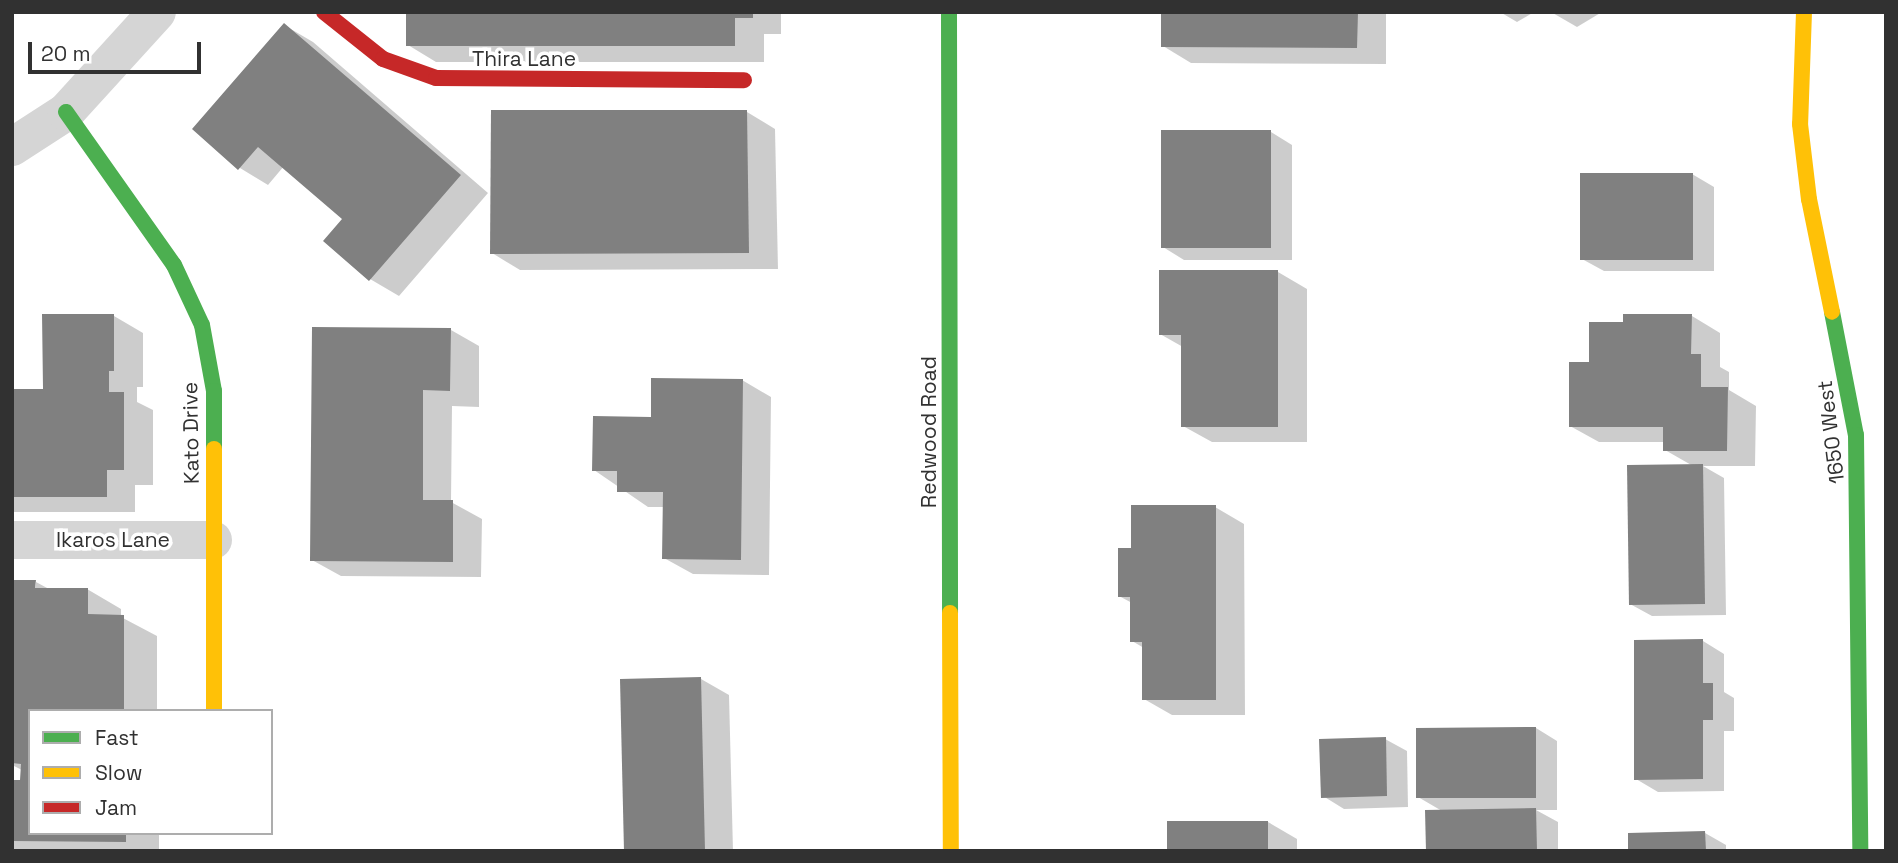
<!DOCTYPE html>
<style>
body{margin:0}
#map{position:relative;width:1898px;height:863px;overflow:hidden;background:#fff;font-family:"Space Grotesk",sans-serif}
div>[style]{position:absolute}
.shadow>*{inset:0;background:#0003}
.building>*{inset:0;background:#808080}
.street>*{height:38px;margin:-19px;padding:0 19px;transform-origin:19px;border-radius:19px;background:#d5d5d5}
.fast>*{height:16px;margin:-8px;padding:0 8px;transform-origin:8px;border-radius:8px;background:#4caf50}
.slow>*{height:16px;margin:-8px;padding:0 8px;transform-origin:8px;border-radius:8px;background:#ffc107}
.jam>*{height:16px;margin:-8px;padding:0 8px;transform-origin:8px;border-radius:8px;background:#c62828}
span{translate:-50% -50%;white-space:nowrap;text-align:center;line-height:1.15;-webkit-text-stroke:7px #fff;paint-order:stroke}
.street-label{font-size:21px;color:#313131}
.frame{position:absolute;inset:0;border:14px solid #313131;pointer-events:none}
.legend{position:absolute;left:28px;top:709px;width:245px;height:126px;box-sizing:border-box;background:#fff;border:2px solid #adadad;margin:0;padding:9px 12px;list-style:none;font-size:21px;color:#313131}
.legend li{display:flex;align-items:center;gap:14px;height:35px}
.legend b{width:35px;border:2px solid #adadad}
.scale{position:absolute;left:28px;top:42px;width:173px;height:32px;box-sizing:border-box;border:4px solid #313131;border-top:0;padding-left:9px;font-size:21px;line-height:24px;white-space:nowrap;color:#313131;-webkit-text-stroke:5px #fff;paint-order:stroke}
</style>
<div id="map">
<div class="shadow">
<i style="clip-path:polygon(408px 12px,781px 12px,781px 34px,764px 34px,764px 62px,436px 62px,408px 45px)"></i>
<i style="clip-path:polygon(1163px 12px,1386px 12px,1386px 64px,1191px 63px,1163px 46px)"></i>
<i style="clip-path:polygon(1500px 12px,1534px 12px,1517px 22px)"></i>
<i style="clip-path:polygon(1551px 12px,1602px 12px,1577px 27px)"></i>
<i style="clip-path:polygon(284px 25px,313px 42px,488px 193px,399px 296px,370px 279px,344px 218px,284px 166px,268px 185px,240px 168px,194px 129px)"></i>
<i style="clip-path:polygon(747px 112px,775px 129px,778px 269px,520px 270px,492px 253px)"></i>
<i style="clip-path:polygon(1271px 132px,1292px 145px,1292px 260px,1184px 260px,1163px 247px)"></i>
<i style="clip-path:polygon(1692px 174px,1714px 187px,1714px 271px,1604px 271px,1582px 259px)"></i>
<i style="clip-path:polygon(1278px 272px,1307px 289px,1307px 442px,1212px 442px,1183px 426px,1183px 347px,1160px 334px)"></i>
<i style="clip-path:polygon(114px 316px,143px 333px,143px 387px,137px 387px,137px 402px,153px 410px,153px 485px,135px 485px,135px 512px,12px 512px,12px 391px,44px 391px)"></i>
<i style="clip-path:polygon(1692px 316px,1720px 333px,1720px 367px,1729px 372px,1729px 390px,1756px 406px,1755px 466px,1703px 466px,1724px 478px,1726px 615px,1652px 616px,1630px 604px,1693px 466px,1665px 450px,1665px 442px,1599px 442px,1570px 426px,1591px 364px,1625px 324px)"></i>
<i style="clip-path:polygon(451px 330px,479px 346px,479px 407px,452px 406px,451px 502px,482px 519px,481px 577px,341px 576px,312px 560px)"></i>
<i style="clip-path:polygon(742px 380px,771px 397px,769px 575px,693px 574px,664px 558px,665px 507px,648px 507px,594px 470px,653px 419px)"></i>
<i style="clip-path:polygon(1215px 507px,1244px 524px,1245px 715px,1172px 715px,1144px 699px,1144px 648px,1132px 641px,1132px 603px,1119px 596px,1133px 550px)"></i>
<i style="clip-path:polygon(36px 582px,49px 589px,87px 589px,121px 609px,121px 617px,157px 636px,157px 711px,30px 711px,30px 833px,164px 833px,159px 835px,159px 851px,12px 851px,12px 782px,22px 782px,22px 770px,12px 765px,12px 731px)"></i>
<i style="clip-path:polygon(1703px 641px,1724px 654px,1724px 692px,1734px 698px,1734px 731px,1724px 731px,1724px 791px,1658px 792px,1636px 779px)"></i>
<i style="clip-path:polygon(701px 679px,729px 695px,733px 851px,626px 851px)"></i>
<i style="clip-path:polygon(1536px 728px,1557px 741px,1557px 810px,1536px 810px,1558px 822px,1558px 851px,1428px 851px,1442px 811px,1418px 797px)"></i>
<i style="clip-path:polygon(1385px 739px,1407px 751px,1408px 807px,1344px 809px,1323px 796px)"></i>
<i style="clip-path:polygon(1268px 822px,1297px 839px,1297px 851px,1168px 851px)"></i>
<i style="clip-path:polygon(1705px 833px,1726px 845px,1726px 851px,1630px 851px)"></i>
</div>
<div class="building">
<i style="clip-path:polygon(406px 12px,753px 12px,753px 18px,735px 18px,735px 46px,406px 46px)"></i>
<i style="clip-path:polygon(1161px 12px,1358px 12px,1357px 48px,1161px 47px)"></i>
<i style="clip-path:polygon(284px 23px,461px 175px,369px 281px,323px 241px,342px 219px,258px 147px,238px 170px,192px 129px)"></i>
<i style="clip-path:polygon(491px 110px,747px 110px,749px 253px,490px 254px)"></i>
<i style="clip-path:polygon(1161px 130px,1271px 130px,1271px 248px,1161px 248px)"></i>
<i style="clip-path:polygon(1580px 173px,1693px 173px,1693px 260px,1580px 260px)"></i>
<i style="clip-path:polygon(1159px 270px,1278px 270px,1278px 427px,1181px 427px,1181px 335px,1159px 335px)"></i>
<i style="clip-path:polygon(42px 314px,114px 314px,114px 371px,109px 371px,109px 392px,124px 392px,124px 470px,107px 470px,107px 497px,12px 497px,12px 389px,43px 389px)"></i>
<i style="clip-path:polygon(1623px 314px,1692px 314px,1691px 354px,1701px 354px,1701px 387px,1728px 387px,1727px 451px,1663px 451px,1663px 427px,1569px 427px,1569px 362px,1589px 362px,1589px 322px,1623px 322px)"></i>
<i style="clip-path:polygon(312px 327px,451px 328px,450px 391px,423px 390px,423px 500px,453px 500px,453px 562px,310px 561px)"></i>
<i style="clip-path:polygon(651px 378px,743px 379px,741px 560px,662px 559px,663px 492px,617px 492px,617px 471px,592px 471px,593px 416px,651px 417px)"></i>
<i style="clip-path:polygon(1703px 464px,1705px 604px,1629px 605px,1627px 465px)"></i>
<i style="clip-path:polygon(1131px 505px,1216px 505px,1216px 700px,1142px 700px,1142px 642px,1130px 642px,1130px 597px,1118px 597px,1118px 548px,1131px 548px)"></i>
<i style="clip-path:polygon(12px 580px,36px 580px,35px 588px,88px 588px,88px 614px,124px 615px,124px 711px,30px 711px,30px 833px,126px 833px,126px 842px,12px 841px,12px 780px,20px 780px,21px 764px,12px 763px)"></i>
<i style="clip-path:polygon(1703px 639px,1703px 683px,1713px 683px,1713px 720px,1703px 720px,1703px 779px,1634px 780px,1634px 640px)"></i>
<i style="clip-path:polygon(701px 677px,705px 851px,624px 851px,620px 679px)"></i>
<i style="clip-path:polygon(1536px 727px,1536px 798px,1416px 798px,1416px 728px)"></i>
<i style="clip-path:polygon(1386px 737px,1387px 796px,1321px 798px,1319px 739px)"></i>
<i style="clip-path:polygon(1536px 808px,1537px 851px,1426px 851px,1425px 810px)"></i>
<i style="clip-path:polygon(1167px 821px,1268px 821px,1268px 851px,1167px 851px)"></i>
<i style="clip-path:polygon(1705px 831px,1706px 851px,1628px 851px,1628px 833px)"></i>
</div>
<div class="street">
<i style="left:12px;top:147px;width:64px;rotate:-32.9deg"></i>
<i style="left:66px;top:112px;width:135px;rotate:-47.7deg"></i>
<i style="left:12px;top:540px;width:201px"></i>
</div>
<div class="fast">
<i style="left:949px;top:12px;width:601px;rotate:89.9deg"></i>
<i style="left:66px;top:112px;width:187px;rotate:54.8deg"></i>
<i style="left:174px;top:265px;width:66px;rotate:65deg"></i>
<i style="left:202px;top:325px;width:67px;rotate:79.7deg"></i>
<i style="left:214px;top:391px;width:58px;rotate:90deg"></i>
<i style="left:1832px;top:312px;width:125px;rotate:79deg"></i>
<i style="left:1856px;top:435px;width:416px;rotate:89.4deg"></i>
</div>
<div class="slow">
<i style="left:1804px;top:12px;width:112px;rotate:92deg"></i>
<i style="left:1800px;top:124px;width:76px;rotate:83.2deg"></i>
<i style="left:1809px;top:199px;width:115px;rotate:78.5deg"></i>
<i style="left:214px;top:449px;width:262px;rotate:90deg"></i>
<i style="left:950px;top:613px;width:238px;rotate:89.8deg"></i>
</div>
<div class="jam">
<i style="left:324px;top:12px;width:75px;rotate:38.5deg"></i>
<i style="left:383px;top:59px;width:56px;rotate:19.7deg"></i>
<i style="left:436px;top:78px;width:308px;rotate:0.4deg"></i>
</div>
<div class="street-label">
<span style="left:524px;top:59px">Thira Lane</span>
<span style="left:929px;top:432px;rotate:-90deg">Redwood Road</span>
<span style="left:1831px;top:432px;rotate:-97deg">1650 West</span>
<span style="left:191px;top:433px;rotate:-91deg">Kato Drive</span>
<span style="left:113px;top:540px">Ikaros Lane</span>
</div>
<div class="frame"></div>
<ul class="legend">
<li><b style="height:9px;background:#4caf50"></b>Fast</li>
<li><b style="height:9px;background:#ffc107"></b>Slow</li>
<li><b style="height:9px;background:#c62828"></b>Jam</li>
</ul>
<div class="scale">20 m</div>
</div>
